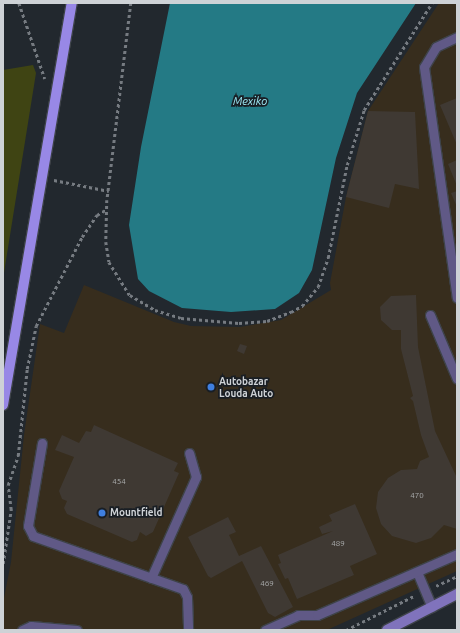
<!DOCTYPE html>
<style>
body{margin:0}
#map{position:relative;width:460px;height:633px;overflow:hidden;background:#22282e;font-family:Ubuntu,sans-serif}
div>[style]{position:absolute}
.commercial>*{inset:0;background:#372d1d}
.green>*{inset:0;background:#3f4413}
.water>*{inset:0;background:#247a85}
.building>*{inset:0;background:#3f3933}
.path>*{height:2.5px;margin-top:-1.25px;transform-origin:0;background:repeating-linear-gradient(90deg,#767b81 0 3px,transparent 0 6px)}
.roads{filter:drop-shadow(1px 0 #3e4349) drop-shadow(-1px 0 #3e4349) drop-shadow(0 1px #3e4349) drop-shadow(0 -1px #3e4349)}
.lane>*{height:9px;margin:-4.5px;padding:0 4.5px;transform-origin:4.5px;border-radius:4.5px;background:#605986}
.secondary>*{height:10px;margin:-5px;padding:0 5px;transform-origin:5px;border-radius:5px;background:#8073bc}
.primary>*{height:10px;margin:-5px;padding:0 5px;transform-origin:5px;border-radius:5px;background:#9888e6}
.dots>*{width:11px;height:11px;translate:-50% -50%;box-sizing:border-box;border:2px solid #191e24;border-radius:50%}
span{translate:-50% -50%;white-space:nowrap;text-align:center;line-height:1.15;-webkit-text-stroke:3.5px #191e24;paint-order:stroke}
.number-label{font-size:8px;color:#aaacad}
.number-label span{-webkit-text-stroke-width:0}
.poi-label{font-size:10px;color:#ced2d6;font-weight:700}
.left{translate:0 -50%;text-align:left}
.water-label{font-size:11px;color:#9eecf8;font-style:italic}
.frame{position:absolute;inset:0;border:4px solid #ced2d6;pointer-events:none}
</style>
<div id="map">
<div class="commercial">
<i style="clip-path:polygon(439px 3px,457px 3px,457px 571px,327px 630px,3px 630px,3px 603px,11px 562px,24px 435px,40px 324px,64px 333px,84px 285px,174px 322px,191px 326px,240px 327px,281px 320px,331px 290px,330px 283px,346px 197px,368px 111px)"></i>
</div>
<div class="green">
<i style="clip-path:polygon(33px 65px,36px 73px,3px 279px,3px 70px)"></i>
</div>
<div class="water">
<i style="clip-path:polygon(170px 3px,416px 3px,357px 93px,336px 158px,312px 270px,299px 293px,275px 309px,231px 312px,182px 308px,149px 291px,138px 279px,129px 225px,141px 147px)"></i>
</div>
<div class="building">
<i style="clip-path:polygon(457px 98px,457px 145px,440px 105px)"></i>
<i style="clip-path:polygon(368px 111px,415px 112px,419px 189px,395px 184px,389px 208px,346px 197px)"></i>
<i style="clip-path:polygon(457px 160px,457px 186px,448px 164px)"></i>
<i style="clip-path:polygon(457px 191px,457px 207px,451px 193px)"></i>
<i style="clip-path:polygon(416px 295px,418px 347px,435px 431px,457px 478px,457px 529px,444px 525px,431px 538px,416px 543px,392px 536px,381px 524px,376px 508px,378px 492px,388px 478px,401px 470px,417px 469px,420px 461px,429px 457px,421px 435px,413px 401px,410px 398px,413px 396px,401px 349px,401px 330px,392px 330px,381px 320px,380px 307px,391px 296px)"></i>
<i style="clip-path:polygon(240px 344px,247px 346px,244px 354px,237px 351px)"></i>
<i style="clip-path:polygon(94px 425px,178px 463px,174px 471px,179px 473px,153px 532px,146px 536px,140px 532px,137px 540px,132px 542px,67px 514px,64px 508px,67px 501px,62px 499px,59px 491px,74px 457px,55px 450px,62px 435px,79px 443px,86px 431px,91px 432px)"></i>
<i style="clip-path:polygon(355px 504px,377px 554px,350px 566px,354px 575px,297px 599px,288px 578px,285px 579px,278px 564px,281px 563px,278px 555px,333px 531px,322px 534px,319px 527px,332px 521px,329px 515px)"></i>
<i style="clip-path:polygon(228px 517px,236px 532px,229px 535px,239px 556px,261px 546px,293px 607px,275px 617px,268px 613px,242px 561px,211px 578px,208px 576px,188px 537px)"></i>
</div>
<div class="path">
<i style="left:19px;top:3px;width:80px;rotate:71.1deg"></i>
<i style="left:131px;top:3px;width:198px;rotate:96.9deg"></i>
<i style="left:107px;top:200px;width:42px;rotate:91.4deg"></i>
<i style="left:106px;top:242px;width:20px;rotate:81deg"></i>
<i style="left:109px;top:262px;width:39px;rotate:58deg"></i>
<i style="left:130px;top:295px;width:29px;rotate:31deg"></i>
<i style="left:155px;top:310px;width:27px;rotate:17deg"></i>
<i style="left:181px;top:318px;width:58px;rotate:4.9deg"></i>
<i style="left:239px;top:323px;width:28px;rotate:-4deg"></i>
<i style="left:267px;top:321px;width:26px;rotate:-21deg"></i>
<i style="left:291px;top:312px;width:13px;rotate:-29deg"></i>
<i style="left:302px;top:306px;width:25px;rotate:-50deg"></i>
<i style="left:318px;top:287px;width:31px;rotate:-71deg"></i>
<i style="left:328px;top:258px;width:95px;rotate:-78.5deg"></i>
<i style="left:347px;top:165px;width:58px;rotate:-72.8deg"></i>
<i style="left:364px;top:110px;width:127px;rotate:-57.6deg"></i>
<i style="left:54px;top:180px;width:56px;rotate:11.3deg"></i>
<i style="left:3px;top:564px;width:55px;rotate:-81.6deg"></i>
<i style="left:11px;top:510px;width:25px;rotate:-97deg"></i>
<i style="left:8px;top:485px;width:31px;rotate:-71deg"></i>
<i style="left:18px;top:456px;width:87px;rotate:-84.1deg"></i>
<i style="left:27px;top:369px;width:44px;rotate:-78.2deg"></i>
<i style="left:36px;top:326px;width:100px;rotate:-62.7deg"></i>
<i style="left:82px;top:237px;width:27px;rotate:-56deg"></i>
<i style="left:97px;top:215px;width:12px;rotate:-31deg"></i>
<i style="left:436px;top:586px;width:23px;rotate:-25deg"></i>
<i style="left:346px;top:630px;width:76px;rotate:-26.6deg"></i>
</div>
<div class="roads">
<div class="lane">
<i style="left:457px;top:37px;width:23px;rotate:155deg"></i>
<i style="left:436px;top:47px;width:23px;rotate:121deg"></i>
<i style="left:424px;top:67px;width:233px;rotate:81.9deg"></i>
<i style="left:430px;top:315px;width:69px;rotate:67.1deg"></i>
<i style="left:42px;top:443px;width:84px;rotate:99.6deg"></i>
<i style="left:28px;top:526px;width:11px;rotate:63deg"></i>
<i style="left:33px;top:536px;width:159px;rotate:19.5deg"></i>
<i style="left:183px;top:589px;width:9px;rotate:63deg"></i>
<i style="left:187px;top:597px;width:33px;rotate:88deg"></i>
<i style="left:417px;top:572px;width:38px;rotate:67deg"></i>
<i style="left:151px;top:578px;width:111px;rotate:-66deg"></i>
<i style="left:196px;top:477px;width:25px;rotate:-106deg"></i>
<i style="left:22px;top:630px;width:10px;rotate:-24deg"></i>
<i style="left:31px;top:626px;width:46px;rotate:5deg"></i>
<i style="left:265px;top:630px;width:36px;rotate:-24deg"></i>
<i style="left:298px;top:615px;width:19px"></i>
<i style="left:317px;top:615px;width:153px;rotate:-23.5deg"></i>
</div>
<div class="secondary">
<i style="left:387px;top:630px;width:79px;rotate:-27.2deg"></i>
</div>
<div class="primary">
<i style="left:3px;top:405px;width:408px;rotate:-80.3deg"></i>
</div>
</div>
<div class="dots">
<i style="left:211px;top:387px;background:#3f7fe0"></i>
<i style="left:102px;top:513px;background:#3f7fe0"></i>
</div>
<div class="number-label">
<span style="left:119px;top:482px">454</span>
<span style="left:417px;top:496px">470</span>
<span style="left:338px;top:544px">489</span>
<span style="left:267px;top:584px">469</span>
</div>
<div class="poi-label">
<span class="left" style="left:219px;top:387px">Autobazar<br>Louda Auto</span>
<span class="left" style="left:110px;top:513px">Mountfield</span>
</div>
<div class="water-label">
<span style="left:250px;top:101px">Mexiko</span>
</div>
<div class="frame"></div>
</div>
